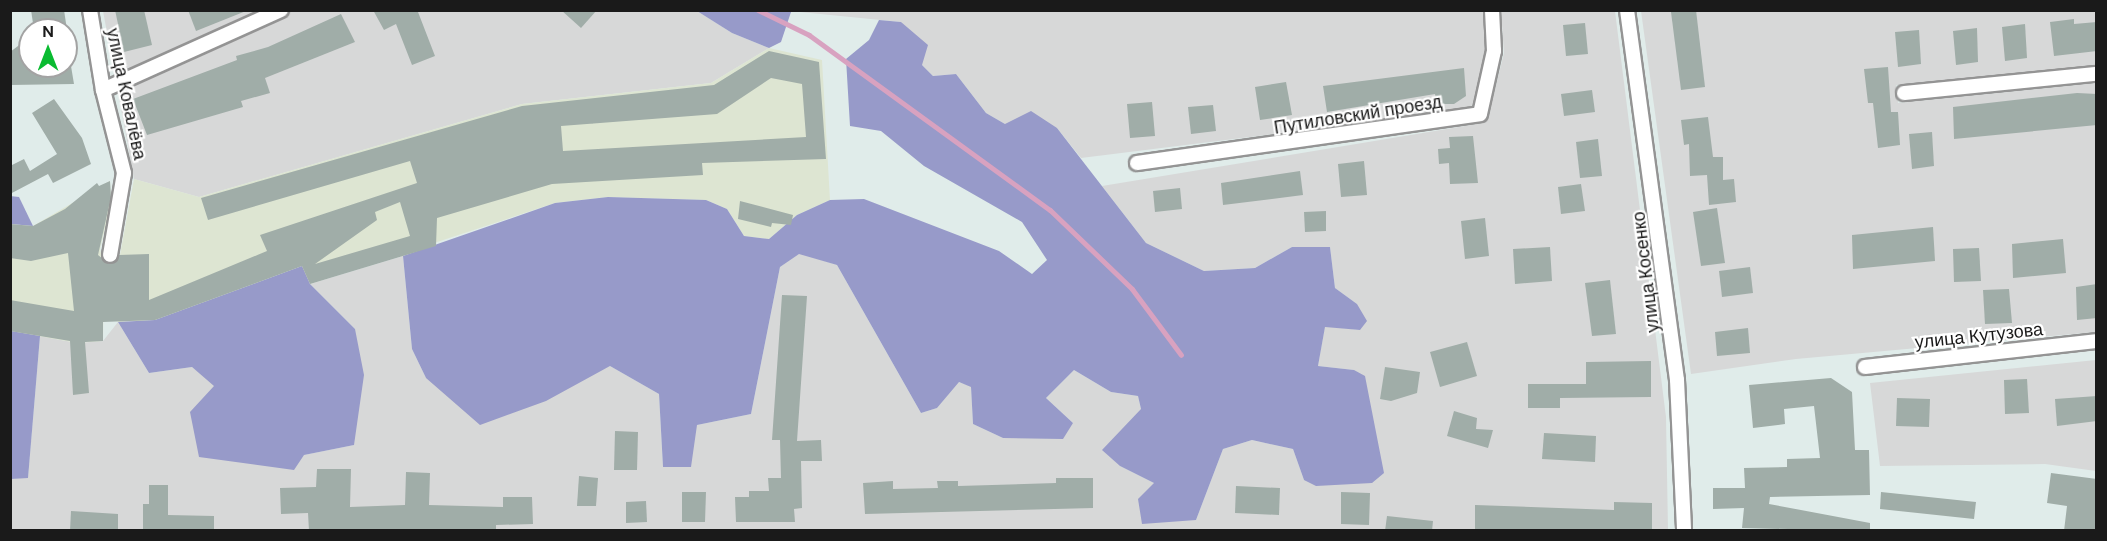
<!DOCTYPE html>
<meta charset="utf-8">
<style>
body{margin:0}
#map{position:relative;width:2107px;height:541px;overflow:hidden;background:#e0ecea;font-family:"DM Sans",sans-serif}
div>[style]{position:absolute}
.residential>*{inset:0;background:#d7d8d8}
.industrial>*{inset:0;background:#dde5d2}
.forest>*{inset:0;background:#979ac9}
.stream>*{height:5px;margin:-2.5px;padding:0 2.5px;transform-origin:2.5px;border-radius:2.5px;background:#d8a2c0}
.building>*{inset:0;background:#a0ada8}
.roads{filter:drop-shadow(2px 0 #949494) drop-shadow(-2px 0 #949494) drop-shadow(0 2px #949494) drop-shadow(0 -2px #949494)}
.street>*{height:14px;margin:-7px;padding:0 7px;transform-origin:7px;border-radius:7px;background:#fff}
span{translate:-50% -50%;white-space:nowrap;text-align:center;line-height:1.15;-webkit-text-stroke:4.5px #fff;paint-order:stroke}
.street-label{font-size:18px;color:#1a1a1a}
.frame{position:absolute;inset:0;border:12px solid #1a1a1a;pointer-events:none}
.north{position:absolute;left:18px;top:18px;width:60px;height:60px;box-sizing:border-box;background:#fff;border:2px solid #a3a3a3;border-radius:50%;rotate:0deg;font-size:16px;font-weight:700;line-height:24px;text-align:center;color:#1a1a1a}
.north::after{content:'';display:block;margin:auto;width:21px;height:27px;background:#0abb31;clip-path:polygon(50% 0,100% 100%,50% 72%,0 100%)}
</style>
<div id="map">
<div class="residential">
<i style="clip-path:polygon(103px 11px,697px 11px,732px 33px,769px 48px,711px 83px,522px 104px,199px 197px,134px 179px)"></i>
<i style="clip-path:polygon(790px 11px,1485px 11px,1487px 51px,1475px 104px,1460px 111px,1081px 158px,1057px 128px,1005px 124px,986px 113px,956px 74px,933px 76px,922px 65px,901px 22px)"></i>
<i style="clip-path:polygon(1501px 11px,1615px 11px,1666px 417px,1668px 530px,11px 530px,11px 479px,28px 477px,40px 336px,77px 343px,103px 341px,118px 322px,149px 373px,192px 367px,304px 455px,354px 445px,355px 329px,310px 284px,403px 256px,412px 349px,426px 378px,588px 376px,610px 366px,659px 394px,663px 467px,697px 425px,751px 414px,780px 267px,799px 253px,837px 265px,921px 413px,937px 408px,958px 382px,971px 386px,973px 424px,1003px 438px,1073px 423px,1046px 398px,1074px 370px,1111px 392px,1138px 396px,1141px 409px,1120px 466px,1154px 483px,1196px 520px,1223px 449px,1252px 440px,1293px 449px,1304px 480px,1354px 370px,1318px 366px,1325px 326px,1360px 330px,1357px 304px,1335px 288px,1330px 247px,1292px 247px,1255px 268px,1204px 271px,1146px 243px,1102px 186px,1483px 123px,1489px 113px,1504px 53px)"></i>
<i style="clip-path:polygon(1641px 11px,2096px 11px,2096px 67px,1896px 85px,1898px 103px,2096px 83px,2096px 332px,1796px 359px,1691px 374px)"></i>
<i style="clip-path:polygon(2096px 360px,2096px 471px,2045px 464px,1880px 466px,1870px 383px)"></i>
</div>
<div class="industrial">
<i style="clip-path:polygon(769px 48px,822px 60px,830px 200px,797px 215px,769px 239px,744px 236px,727px 209px,706px 200px,608px 197px,555px 203px,310px 284px,301px 266px,155px 320px,118px 322px,120px 255px,134px 179px,199px 197px,522px 104px,711px 83px)"></i>
<i style="clip-path:polygon(110px 181px,111px 203px,100px 249px,104px 267px,103px 341px,77px 343px,11px 331px,10px 224px,33px 226px)"></i>
</div>
<div class="forest">
<i style="clip-path:polygon(697px 11px,790px 10px,791px 12px,781px 42px,769px 48px,732px 33px)"></i>
<i style="clip-path:polygon(879px 20px,901px 22px,928px 45px,922px 65px,933px 76px,956px 74px,986px 113px,1005px 124px,1031px 111px,1057px 128px,1146px 243px,1204px 271px,1255px 268px,1292px 247px,1330px 247px,1335px 288px,1357px 304px,1367px 321px,1360px 330px,1325px 327px,1318px 366px,1354px 370px,1365px 376px,1384px 473px,1372px 483px,1316px 486px,1304px 480px,1293px 449px,1252px 440px,1223px 449px,1196px 520px,1142px 524px,1138px 499px,1154px 483px,1120px 466px,1102px 450px,1141px 409px,1138px 396px,1111px 392px,1074px 370px,1046px 398px,1073px 423px,1063px 439px,1003px 438px,973px 424px,971px 387px,959px 382px,937px 408px,921px 413px,837px 265px,799px 254px,780px 267px,751px 414px,697px 425px,691px 467px,663px 467px,659px 394px,610px 366px,546px 401px,480px 425px,426px 378px,412px 349px,403px 256px,555px 203px,608px 197px,706px 200px,727px 209px,744px 236px,769px 239px,797px 215px,830px 200px,864px 199px,999px 251px,1032px 274px,1047px 260px,1022px 222px,924px 166px,881px 131px,850px 126px,846px 59px,869px 40px)"></i>
<i style="clip-path:polygon(10px 196px,19px 197px,33px 226px,11px 224px)"></i>
<i style="clip-path:polygon(302px 266px,310px 284px,355px 329px,364px 375px,354px 445px,304px 455px,294px 470px,199px 457px,190px 412px,214px 386px,192px 367px,149px 373px,118px 322px,155px 320px)"></i>
<i style="clip-path:polygon(11px 331px,40px 336px,28px 478px,11px 479px)"></i>
</div>
<div class="stream">
<i style="left:758px;top:10px;width:57px;rotate:26.1deg"></i>
<i style="left:809px;top:35px;width:298px;rotate:36deg"></i>
<i style="left:1050px;top:210px;width:114px;rotate:43.9deg"></i>
<i style="left:1132px;top:289px;width:82px;rotate:53.4deg"></i>
</div>
<div class="building">
<i style="clip-path:polygon(31px 10px,64px 10px,67px 30px,34px 30px)"></i>
<i style="clip-path:polygon(115px 10px,144px 10px,152px 45px,124px 52px)"></i>
<i style="clip-path:polygon(188px 10px,246px 10px,246px 11px,196px 31px)"></i>
<i style="clip-path:polygon(373px 10px,421px 10px,418px 12px,435px 56px,412px 65px,396px 24px,384px 30px)"></i>
<i style="clip-path:polygon(561px 10px,597px 10px,581px 28px)"></i>
<i style="clip-path:polygon(1696px 10px,1705px 87px,1681px 90px,1671px 12px)"></i>
<i style="clip-path:polygon(341px 14px,355px 42px,265px 78px,270px 93px,241px 101px,243px 107px,147px 135px,133px 99px,237px 60px,236px 56px,268px 47px)"></i>
<i style="clip-path:polygon(2074px 19px,2074px 24px,2097px 22px,2097px 51px,2054px 56px,2050px 22px)"></i>
<i style="clip-path:polygon(1585px 23px,1588px 54px,1566px 56px,1563px 25px)"></i>
<i style="clip-path:polygon(2025px 24px,2027px 58px,2005px 61px,2002px 27px)"></i>
<i style="clip-path:polygon(1977px 28px,1978px 62px,1956px 65px,1953px 31px)"></i>
<i style="clip-path:polygon(1919px 30px,1921px 64px,1898px 67px,1895px 32px)"></i>
<i style="clip-path:polygon(30px 37px,30px 66px,71px 66px,74px 84px,10px 85px,10px 52px)"></i>
<i style="clip-path:polygon(evenodd,769px 51px,819px 62px,826px 159px,702px 163px,703px 175px,552px 184px,437px 218px,436px 246px,310px 284px,302px 266px,155px 320px,103px 322px,103px 341px,85px 342px,89px 393px,73px 395px,70px 341px,10px 331px,10px 300px,74px 311px,68px 253px,31px 261px,10px 258px,10px 224px,33px 226px,65px 209px,97px 183px,99px 186px,110px 181px,111px 197px,98px 255px,109px 264px,119px 255px,149px 254px,149px 300px,267px 251px,260px 235px,417px 183px,410px 161px,208px 220px,201px 198px,522px 106px,714px 85px,769px 51px,771px 78px,802px 84px,806px 137px,563px 151px,561px 126px,717px 114px,771px 78px,769px 51px,400px 202px,410px 236px,315px 264px,377px 220px,375px 212px,400px 202px)"></i>
<i style="clip-path:polygon(1888px 67px,1891px 112px,1898px 112px,1900px 145px,1878px 148px,1873px 103px,1868px 103px,1864px 69px)"></i>
<i style="clip-path:polygon(1464px 68px,1466px 96px,1454px 104px,1437px 104px,1435px 94px,1327px 112px,1323px 86px)"></i>
<i style="clip-path:polygon(1286px 82px,1292px 115px,1260px 120px,1255px 87px)"></i>
<i style="clip-path:polygon(1592px 90px,1595px 112px,1564px 116px,1561px 94px)"></i>
<i style="clip-path:polygon(2077px 93px,2097px 94px,2097px 125px,1954px 139px,1953px 107px)"></i>
<i style="clip-path:polygon(54px 99px,82px 138px,91px 164px,53px 183px,48px 174px,10px 194px,10px 166px,24px 159px,30px 171px,57px 154px,32px 113px)"></i>
<i style="clip-path:polygon(1152px 102px,1155px 136px,1130px 138px,1127px 104px)"></i>
<i style="clip-path:polygon(1213px 105px,1216px 131px,1191px 134px,1188px 107px)"></i>
<i style="clip-path:polygon(1708px 117px,1713px 157px,1723px 157px,1723px 180px,1734px 179px,1736px 202px,1709px 205px,1707px 175px,1690px 176px,1689px 144px,1684px 145px,1681px 120px)"></i>
<i style="clip-path:polygon(1932px 132px,1934px 166px,1912px 169px,1909px 134px)"></i>
<i style="clip-path:polygon(1473px 136px,1478px 183px,1450px 184px,1449px 163px,1439px 164px,1438px 149px,1450px 148px,1449px 137px)"></i>
<i style="clip-path:polygon(1598px 139px,1602px 176px,1580px 178px,1576px 142px)"></i>
<i style="clip-path:polygon(1364px 161px,1367px 195px,1341px 197px,1338px 164px)"></i>
<i style="clip-path:polygon(1300px 171px,1303px 195px,1223px 205px,1221px 183px)"></i>
<i style="clip-path:polygon(1581px 184px,1585px 211px,1561px 214px,1558px 187px)"></i>
<i style="clip-path:polygon(1180px 188px,1182px 209px,1155px 212px,1153px 191px)"></i>
<i style="clip-path:polygon(740px 201px,793px 215px,791px 225px,772px 223px,771px 227px,738px 219px)"></i>
<i style="clip-path:polygon(1717px 208px,1725px 263px,1701px 266px,1693px 212px)"></i>
<i style="clip-path:polygon(1326px 211px,1326px 231px,1305px 232px,1304px 212px)"></i>
<i style="clip-path:polygon(1485px 218px,1489px 256px,1465px 259px,1461px 221px)"></i>
<i style="clip-path:polygon(1933px 227px,1935px 261px,1853px 269px,1852px 235px)"></i>
<i style="clip-path:polygon(2063px 239px,2066px 273px,2013px 278px,2012px 244px)"></i>
<i style="clip-path:polygon(1550px 247px,1552px 281px,1515px 284px,1513px 249px)"></i>
<i style="clip-path:polygon(1979px 248px,1981px 281px,1954px 282px,1953px 249px)"></i>
<i style="clip-path:polygon(1750px 267px,1753px 293px,1722px 297px,1719px 271px)"></i>
<i style="clip-path:polygon(1610px 280px,1616px 334px,1592px 336px,1585px 283px)"></i>
<i style="clip-path:polygon(2097px 284px,2097px 318px,2077px 320px,2076px 287px)"></i>
<i style="clip-path:polygon(2009px 289px,2012px 323px,1985px 324px,1983px 290px)"></i>
<i style="clip-path:polygon(782px 295px,807px 296px,797px 441px,821px 440px,822px 461px,801px 461px,802px 508px,794px 509px,795px 522px,736px 522px,735px 497px,749px 497px,749px 491px,769px 491px,768px 478px,781px 478px,780px 440px,772px 440px)"></i>
<i style="clip-path:polygon(1748px 328px,1750px 353px,1717px 356px,1715px 332px)"></i>
<i style="clip-path:polygon(1467px 342px,1477px 376px,1440px 387px,1430px 352px)"></i>
<i style="clip-path:polygon(1651px 361px,1651px 397px,1560px 398px,1560px 408px,1528px 408px,1528px 384px,1586px 384px,1586px 362px)"></i>
<i style="clip-path:polygon(1385px 367px,1420px 372px,1417px 393px,1391px 401px,1380px 399px)"></i>
<i style="clip-path:polygon(1831px 378px,1852px 392px,1855px 450px,1869px 450px,1870px 495px,1770px 497px,1769px 504px,1870px 523px,1870px 531px,1742px 528px,1744px 508px,1713px 509px,1713px 488px,1745px 488px,1744px 468px,1787px 467px,1787px 459px,1820px 458px,1814px 406px,1784px 409px,1785px 424px,1753px 428px,1749px 385px)"></i>
<i style="clip-path:polygon(2027px 379px,2029px 413px,2005px 414px,2004px 380px)"></i>
<i style="clip-path:polygon(2097px 396px,2097px 421px,2057px 426px,2055px 399px)"></i>
<i style="clip-path:polygon(1897px 398px,1930px 399px,1929px 427px,1896px 426px)"></i>
<i style="clip-path:polygon(1454px 411px,1477px 418px,1476px 429px,1493px 430px,1488px 448px,1447px 436px)"></i>
<i style="clip-path:polygon(615px 431px,638px 432px,637px 470px,614px 470px)"></i>
<i style="clip-path:polygon(1544px 433px,1596px 436px,1595px 462px,1542px 459px)"></i>
<i style="clip-path:polygon(317px 469px,351px 469px,350px 507px,405px 505px,406px 472px,430px 473px,429px 505px,503px 507px,503px 497px,532px 497px,533px 524px,496px 525px,496px 531px,309px 531px,308px 513px,281px 514px,280px 488px,316px 487px)"></i>
<i style="clip-path:polygon(2051px 473px,2097px 479px,2097px 531px,2064px 531px,2067px 506px,2047px 503px)"></i>
<i style="clip-path:polygon(579px 476px,598px 478px,596px 506px,577px 506px)"></i>
<i style="clip-path:polygon(1056px 478px,1093px 478px,1093px 508px,865px 514px,863px 483px,893px 481px,893px 489px,938px 488px,937px 481px,958px 481px,958px 486px,1056px 483px)"></i>
<i style="clip-path:polygon(149px 485px,168px 485px,168px 515px,214px 516px,214px 531px,143px 531px,143px 504px,149px 504px)"></i>
<i style="clip-path:polygon(1236px 486px,1280px 488px,1279px 515px,1235px 513px)"></i>
<i style="clip-path:polygon(682px 492px,706px 492px,705px 522px,682px 522px)"></i>
<i style="clip-path:polygon(1341px 492px,1370px 493px,1369px 525px,1341px 524px)"></i>
<i style="clip-path:polygon(1881px 492px,1976px 502px,1974px 519px,1880px 509px)"></i>
<i style="clip-path:polygon(646px 501px,647px 522px,626px 523px,626px 502px)"></i>
<i style="clip-path:polygon(1614px 502px,1652px 503px,1652px 531px,1475px 531px,1475px 505px,1614px 510px)"></i>
<i style="clip-path:polygon(71px 511px,118px 514px,118px 531px,70px 531px)"></i>
<i style="clip-path:polygon(1387px 516px,1433px 521px,1432px 531px,1385px 531px)"></i>
</div>
<div class="roads">
<div class="street">
<i style="left:90px;top:10px;width:81px;rotate:80.8deg"></i>
<i style="left:103px;top:90px;width:86px;rotate:75.8deg"></i>
<i style="left:124px;top:173px;width:83px;rotate:99.7deg"></i>
<i style="left:1627px;top:10px;width:373px;rotate:82.3deg"></i>
<i style="left:1677px;top:380px;width:150px;rotate:87.3deg"></i>
<i style="left:103px;top:90px;width:195px;rotate:-24.2deg"></i>
<i style="left:1904px;top:93px;width:193px;rotate:-5.7deg"></i>
<i style="left:1137px;top:163px;width:346px;rotate:-8.1deg"></i>
<i style="left:1480px;top:114px;width:65px;rotate:-77.5deg"></i>
<i style="left:1494px;top:51px;width:41px;rotate:-92.8deg"></i>
<i style="left:1865px;top:367px;width:232px;rotate:-6.4deg"></i>
</div>
</div>
<div class="street-label">
<span style="left:126px;top:94px;rotate:78deg">улица Ковалёва</span>
<span style="left:1358px;top:115px;rotate:-9deg">Путиловский проезд</span>
<span style="left:1646px;top:272px;rotate:-97deg">улица Косенко</span>
<span style="left:1979px;top:336px;rotate:-6deg">улица Кутузова</span>
</div>
<div class="frame"></div>
<div class="north">N</div>
</div>
